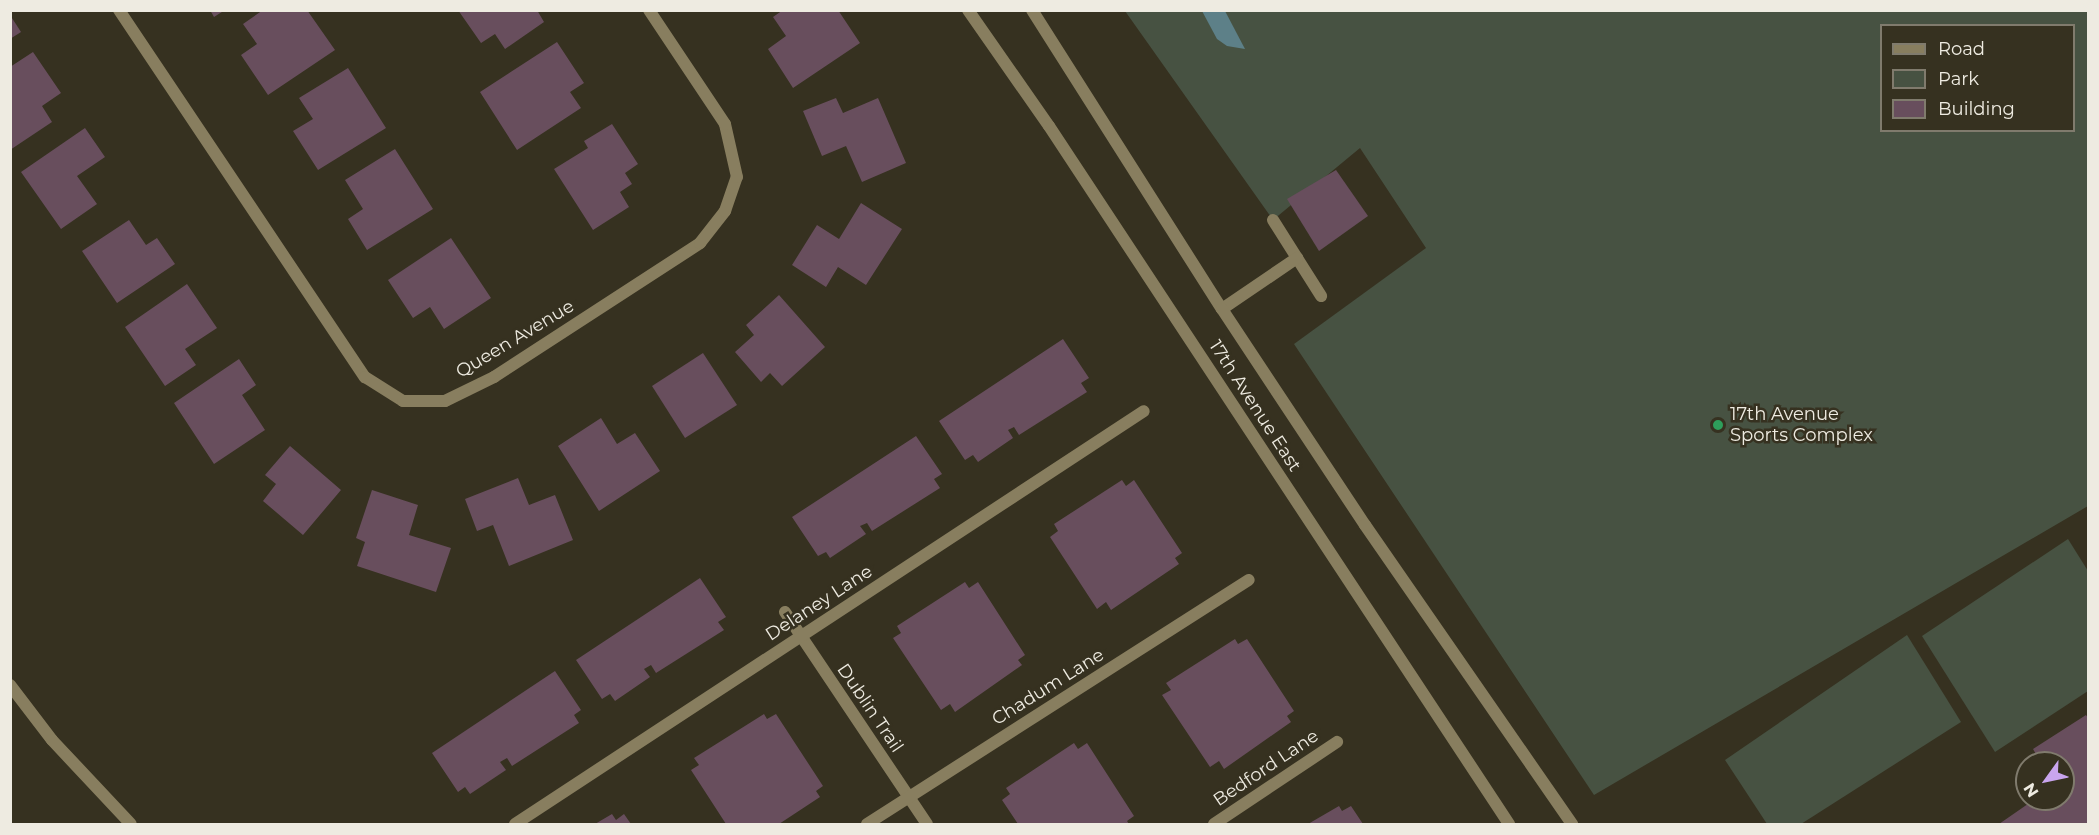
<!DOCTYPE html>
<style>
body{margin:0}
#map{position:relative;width:2099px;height:835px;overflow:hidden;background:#363120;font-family:Montserrat,sans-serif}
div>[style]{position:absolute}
.green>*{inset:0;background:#475242}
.water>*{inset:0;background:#5d8088}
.building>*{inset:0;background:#684e5d}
.service>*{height:12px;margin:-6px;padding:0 6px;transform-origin:6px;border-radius:6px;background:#887e5f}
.minor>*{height:12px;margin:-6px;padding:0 6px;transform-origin:6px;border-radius:6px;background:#887e5f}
.tertiary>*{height:12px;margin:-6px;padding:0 6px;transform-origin:6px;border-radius:6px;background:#887e5f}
.dots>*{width:16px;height:16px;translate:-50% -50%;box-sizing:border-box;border:3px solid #363120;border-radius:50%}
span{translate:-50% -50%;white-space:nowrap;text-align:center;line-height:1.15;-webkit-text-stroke:5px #363120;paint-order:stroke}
.street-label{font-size:18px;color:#eeebe1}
.poi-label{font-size:18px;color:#eeebe1}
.left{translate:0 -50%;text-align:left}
.frame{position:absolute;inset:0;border:12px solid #eeebe1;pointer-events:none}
.legend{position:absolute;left:1880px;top:24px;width:195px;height:108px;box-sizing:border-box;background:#363120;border:2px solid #807b6d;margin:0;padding:8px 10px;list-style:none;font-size:18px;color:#eeebe1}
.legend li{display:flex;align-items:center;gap:12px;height:30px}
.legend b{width:30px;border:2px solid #807b6d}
.north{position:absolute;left:2015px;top:751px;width:60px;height:60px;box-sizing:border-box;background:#363120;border:2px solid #807b6d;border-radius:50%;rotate:237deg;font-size:16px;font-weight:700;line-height:24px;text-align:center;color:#eeebe1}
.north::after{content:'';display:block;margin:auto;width:21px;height:27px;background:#c9a5ee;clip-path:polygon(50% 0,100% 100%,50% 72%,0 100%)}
</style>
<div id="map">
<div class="green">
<i style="clip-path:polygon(evenodd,1125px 11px,2088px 11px,2088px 506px,1594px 795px,1294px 344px,1426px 248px,1360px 148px,1273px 220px,1125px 11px,1882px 26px,2074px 26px,2074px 130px,1882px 130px,1882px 26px)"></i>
<i style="clip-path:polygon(2068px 539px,2088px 571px,2088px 691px,1995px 752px,1922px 636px)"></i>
<i style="clip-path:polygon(1907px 635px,1961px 722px,1801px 824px,1767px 824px,1725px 760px)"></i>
</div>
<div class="water">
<i style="clip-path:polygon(1202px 11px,1225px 11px,1245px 49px,1227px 46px,1217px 39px)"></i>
</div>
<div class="building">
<i style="clip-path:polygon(210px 10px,225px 10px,214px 17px)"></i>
<i style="clip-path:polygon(263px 10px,307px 10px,335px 50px,268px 95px,241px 55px,257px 44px,243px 24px)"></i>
<i style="clip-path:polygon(458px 10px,537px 10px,544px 22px,505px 49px,495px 34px,481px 43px)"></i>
<i style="clip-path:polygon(783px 10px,838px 10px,860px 43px,793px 88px,768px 49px,786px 36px,773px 17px)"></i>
<i style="clip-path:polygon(10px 15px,21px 32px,10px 39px)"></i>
<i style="clip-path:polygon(557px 42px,584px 83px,570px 92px,581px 108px,517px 150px,480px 92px)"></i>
<i style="clip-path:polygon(33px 52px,61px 93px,42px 106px,52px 122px,10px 150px,10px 67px)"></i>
<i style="clip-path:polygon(348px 68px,386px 128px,318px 170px,293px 131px,313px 119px,299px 98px)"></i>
<i style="clip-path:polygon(836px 98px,843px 113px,878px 98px,906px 163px,862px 182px,846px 146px,822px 156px,803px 111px)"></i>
<i style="clip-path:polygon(612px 124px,638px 164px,625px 173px,632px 184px,620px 192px,629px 207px,593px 230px,554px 169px,588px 148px,584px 141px)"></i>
<i style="clip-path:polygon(85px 128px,105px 157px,77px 176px,97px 204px,61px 229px,21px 172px)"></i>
<i style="clip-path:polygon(395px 149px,433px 209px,367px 250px,348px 219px,363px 209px,345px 180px)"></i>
<i style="clip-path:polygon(1336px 170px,1368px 216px,1319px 251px,1287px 199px)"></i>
<i style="clip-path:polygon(861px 203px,902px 229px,866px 285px,838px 267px,826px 287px,792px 265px,817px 225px,839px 239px)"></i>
<i style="clip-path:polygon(129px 220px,146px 245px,157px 238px,175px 264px,117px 303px,82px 251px)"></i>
<i style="clip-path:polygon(451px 238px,491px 298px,444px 329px,430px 307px,413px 318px,388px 280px)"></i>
<i style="clip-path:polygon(187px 284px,217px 328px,185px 349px,196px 365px,165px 386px,125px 327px)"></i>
<i style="clip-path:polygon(779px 295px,825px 347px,782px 386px,770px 373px,761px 382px,735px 352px,754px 335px,746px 325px)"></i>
<i style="clip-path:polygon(1063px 339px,1089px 378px,1081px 383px,1087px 392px,1019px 435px,1014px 427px,1008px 430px,1013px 438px,978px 462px,973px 455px,965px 460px,939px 421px)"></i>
<i style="clip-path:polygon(703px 353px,737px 405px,685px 438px,652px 386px)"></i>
<i style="clip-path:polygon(239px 359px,256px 385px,242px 395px,265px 430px,214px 464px,174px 403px)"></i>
<i style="clip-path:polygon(601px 418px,617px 444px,635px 433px,660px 471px,599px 511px,558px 446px)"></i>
<i style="clip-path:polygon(916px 436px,942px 474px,934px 479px,940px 488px,872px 531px,867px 523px,860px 526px,866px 534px,830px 558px,826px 552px,818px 556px,792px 517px)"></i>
<i style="clip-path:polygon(290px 446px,341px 490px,303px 535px,263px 501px,276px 484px,265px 475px)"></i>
<i style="clip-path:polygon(518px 478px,529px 505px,555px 495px,573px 540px,509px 566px,493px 525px,477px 531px,465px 499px)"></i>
<i style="clip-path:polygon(1122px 480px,1126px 486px,1134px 480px,1182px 553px,1175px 558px,1179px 564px,1111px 610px,1106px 602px,1097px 609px,1050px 537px,1058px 531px,1054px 524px)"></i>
<i style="clip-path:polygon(372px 490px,418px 505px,409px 535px,451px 548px,436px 592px,357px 566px,365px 542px,356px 538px)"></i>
<i style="clip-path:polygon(700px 578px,726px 617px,718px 622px,724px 630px,656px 673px,651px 665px,644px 669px,650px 677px,615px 701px,610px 694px,602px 699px,576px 660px)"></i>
<i style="clip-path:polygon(965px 582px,969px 588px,978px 582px,1025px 655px,1018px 660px,1022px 665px,955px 712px,950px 704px,941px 710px,893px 638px,901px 633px,897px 626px)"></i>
<i style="clip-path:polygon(1235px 639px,1238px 644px,1247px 639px,1294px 711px,1287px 716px,1291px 722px,1224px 769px,1219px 761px,1210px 767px,1162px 695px,1171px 690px,1166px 683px)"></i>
<i style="clip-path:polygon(555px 671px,581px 710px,574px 715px,579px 723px,512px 766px,507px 758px,500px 762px,506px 770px,470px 794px,465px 787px,458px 792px,432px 753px)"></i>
<i style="clip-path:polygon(764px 714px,767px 719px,776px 714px,823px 786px,816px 791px,820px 797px,779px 824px,726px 824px,691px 770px,699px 765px,694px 758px)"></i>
<i style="clip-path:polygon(2086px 715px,2088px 718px,2088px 824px,1999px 824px,2035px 799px,2063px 799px,2063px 763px,2041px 763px,2033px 749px)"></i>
<i style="clip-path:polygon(1074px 743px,1078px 749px,1087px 743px,1134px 816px,1127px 821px,1129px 824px,1018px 824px,1002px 800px,1010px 794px,1006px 788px)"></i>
<i style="clip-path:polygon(1339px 806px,1342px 811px,1351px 806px,1363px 824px,1308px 824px)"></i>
<i style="clip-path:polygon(612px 814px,616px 820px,624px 814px,631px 824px,595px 824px)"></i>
</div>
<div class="service">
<i style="left:1273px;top:220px;width:90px;rotate:57.7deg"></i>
<i style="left:1222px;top:309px;width:91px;rotate:-34.2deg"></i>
</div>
<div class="minor">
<i style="left:119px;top:10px;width:442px;rotate:56.2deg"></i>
<i style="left:365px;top:377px;width:45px;rotate:32.3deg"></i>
<i style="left:403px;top:401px;width:42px"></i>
<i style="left:445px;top:401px;width:55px;rotate:-26.1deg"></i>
<i style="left:494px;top:377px;width:246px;rotate:-33deg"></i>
<i style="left:700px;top:243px;width:41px;rotate:-52deg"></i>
<i style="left:725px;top:211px;width:36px;rotate:-71deg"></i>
<i style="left:737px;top:177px;width:54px;rotate:-102.8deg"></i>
<i style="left:725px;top:124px;width:137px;rotate:-123.7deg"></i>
<i style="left:785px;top:612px;width:255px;rotate:56.2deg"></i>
<i style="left:10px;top:685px;width:69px;rotate:52.6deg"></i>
<i style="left:52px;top:740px;width:115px;rotate:46.8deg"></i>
<i style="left:515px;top:824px;width:752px;rotate:-33.29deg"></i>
<i style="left:867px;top:824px;width:453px;rotate:-32.6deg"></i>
<i style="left:1214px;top:824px;width:148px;rotate:-33.7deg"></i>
</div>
<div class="tertiary">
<i style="left:968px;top:10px;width:141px;rotate:55.1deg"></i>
<i style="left:1049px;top:126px;width:836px;rotate:56.61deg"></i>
<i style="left:1032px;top:10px;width:354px;rotate:57.6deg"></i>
<i style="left:1222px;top:309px;width:259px;rotate:56.5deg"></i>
<i style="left:1365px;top:525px;width:364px;rotate:55.3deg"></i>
</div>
<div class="dots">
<i style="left:1718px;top:425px;background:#2e9e5b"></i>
</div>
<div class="street-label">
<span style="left:515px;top:339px;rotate:-31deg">Queen Avenue</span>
<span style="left:1255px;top:406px;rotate:57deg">17th Avenue East</span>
<span style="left:819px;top:603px;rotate:-33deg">Delaney Lane</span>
<span style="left:1048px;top:687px;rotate:-32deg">Chadum Lane</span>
<span style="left:870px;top:708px;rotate:56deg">Dublin Trail</span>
<span style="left:1266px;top:768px;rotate:-34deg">Bedford Lane</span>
</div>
<div class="poi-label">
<span class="left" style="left:1730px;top:425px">17th Avenue<br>Sports Complex</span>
</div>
<div class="frame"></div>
<ul class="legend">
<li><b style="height:8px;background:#887e5f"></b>Road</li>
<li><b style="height:16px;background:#475242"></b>Park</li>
<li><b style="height:16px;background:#684e5d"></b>Building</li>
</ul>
<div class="north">N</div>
</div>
